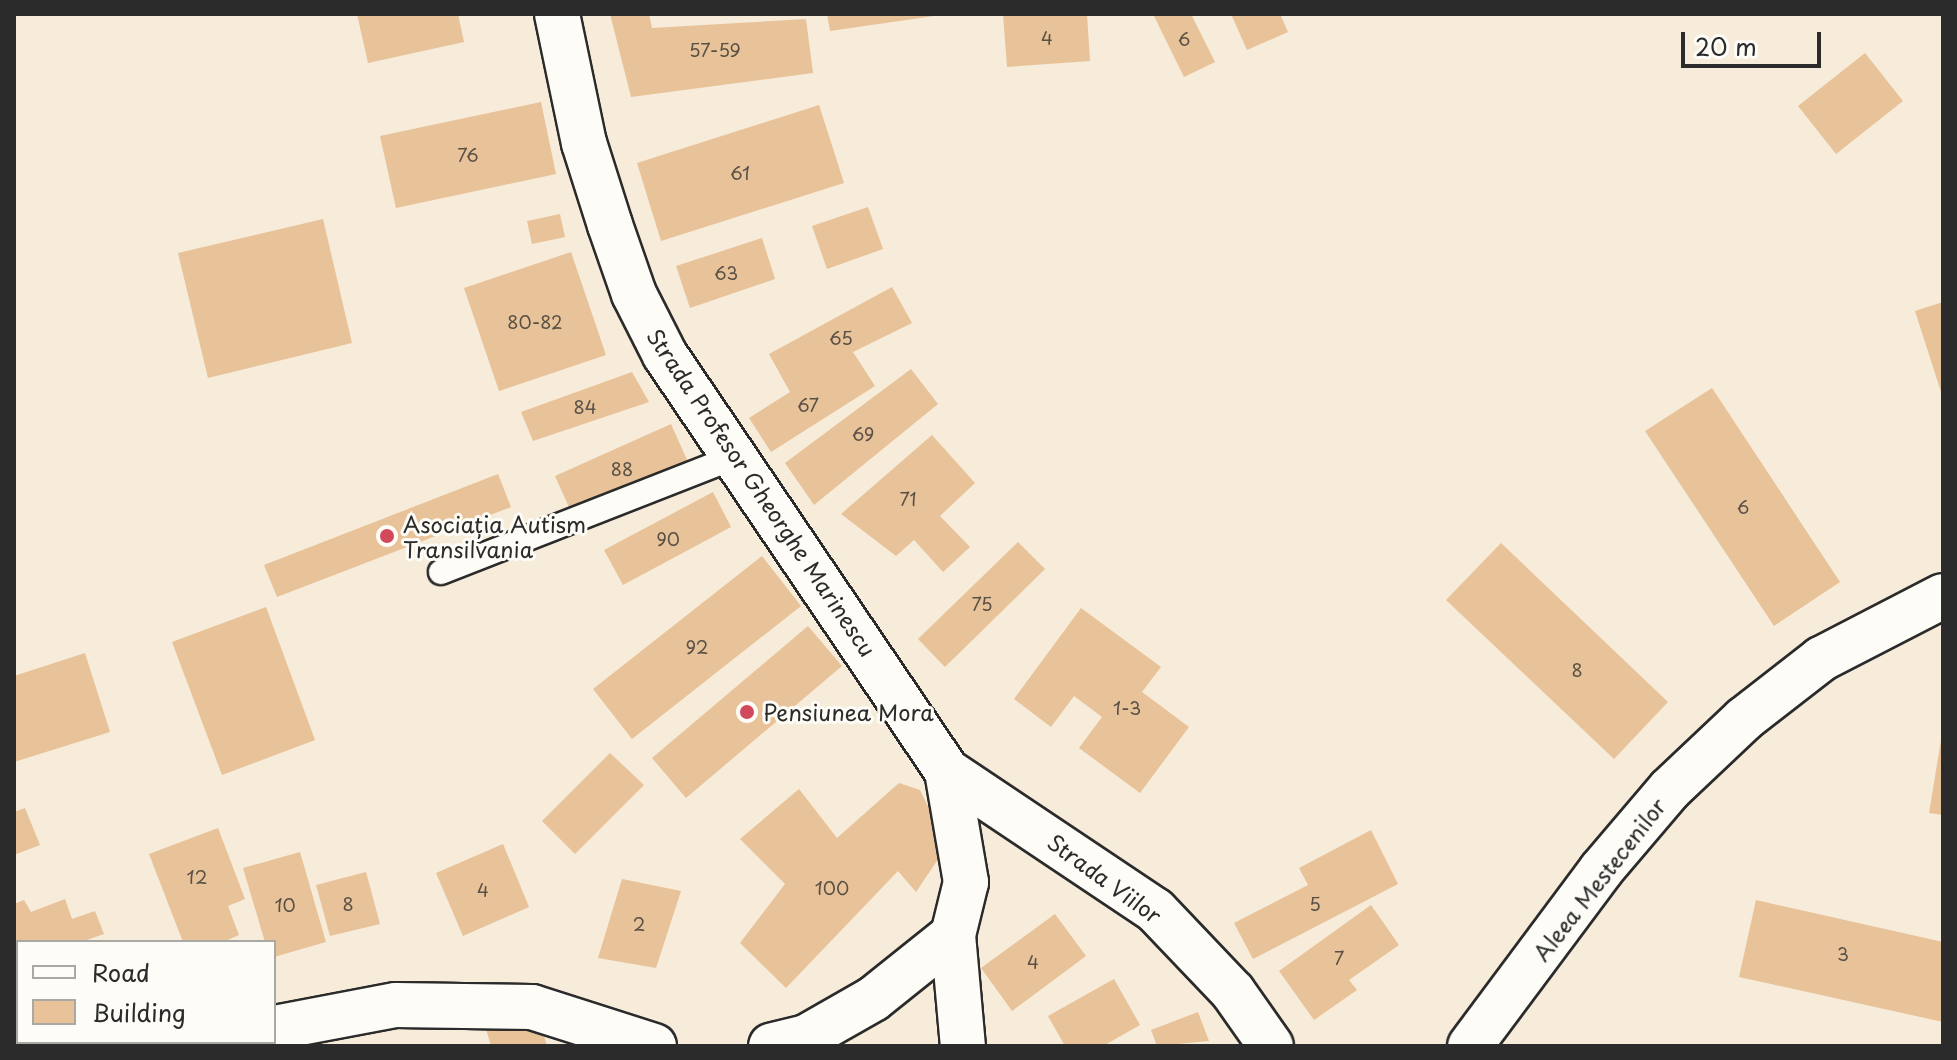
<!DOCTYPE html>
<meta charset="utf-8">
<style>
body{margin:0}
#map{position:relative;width:1957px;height:1060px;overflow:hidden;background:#f7ebda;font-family:"Playpen Sans",sans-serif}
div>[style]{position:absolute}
.building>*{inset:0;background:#e8c298}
.roads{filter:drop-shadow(2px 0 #2b2b2b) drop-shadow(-2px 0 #2b2b2b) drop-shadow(0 2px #2b2b2b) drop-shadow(0 -2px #2b2b2b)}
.lane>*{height:24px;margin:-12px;padding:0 12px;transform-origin:12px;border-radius:12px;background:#fdfcf7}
.street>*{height:44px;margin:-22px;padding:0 22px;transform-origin:22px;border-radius:22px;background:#fdfcf7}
.dots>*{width:22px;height:22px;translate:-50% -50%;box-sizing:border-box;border:4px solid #fdfcf7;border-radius:50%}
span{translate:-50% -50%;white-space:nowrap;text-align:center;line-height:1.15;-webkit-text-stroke:6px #fdfcf7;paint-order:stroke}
.number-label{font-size:18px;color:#5a5146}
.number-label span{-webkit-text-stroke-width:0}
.street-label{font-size:22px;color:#2b2b2b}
.poi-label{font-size:22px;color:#2b2b2b}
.left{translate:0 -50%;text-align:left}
.frame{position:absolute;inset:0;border:16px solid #2b2b2b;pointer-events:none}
.legend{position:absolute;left:16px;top:940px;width:260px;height:104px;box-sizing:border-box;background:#fdfcf7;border:2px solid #a9a8a5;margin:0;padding:10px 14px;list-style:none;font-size:24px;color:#2b2b2b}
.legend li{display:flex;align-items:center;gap:16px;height:40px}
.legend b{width:40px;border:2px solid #a9a8a5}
.scale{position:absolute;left:1681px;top:32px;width:140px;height:36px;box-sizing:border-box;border:4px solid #2b2b2b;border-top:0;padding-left:10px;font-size:24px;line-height:28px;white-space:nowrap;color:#2b2b2b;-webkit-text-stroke:6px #fdfcf7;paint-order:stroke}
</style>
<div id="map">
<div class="building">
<i style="clip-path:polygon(357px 14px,458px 14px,464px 42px,368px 63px)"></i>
<i style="clip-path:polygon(610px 14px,649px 14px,652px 28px,806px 19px,813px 73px,631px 97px)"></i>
<i style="clip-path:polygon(827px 14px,934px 14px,934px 16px,830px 31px)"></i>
<i style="clip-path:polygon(1003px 14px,1087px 14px,1090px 61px,1007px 67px)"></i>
<i style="clip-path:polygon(1153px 14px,1191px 14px,1215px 62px,1184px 77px)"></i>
<i style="clip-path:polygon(1231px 14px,1280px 14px,1288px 32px,1247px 50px)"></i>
<i style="clip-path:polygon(1865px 53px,1903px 101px,1836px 154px,1798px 106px)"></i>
<i style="clip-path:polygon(541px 102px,556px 174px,396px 208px,380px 136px)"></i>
<i style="clip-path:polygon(819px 105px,844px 183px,661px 241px,637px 163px)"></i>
<i style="clip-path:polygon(868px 207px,883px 249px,827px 269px,812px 226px)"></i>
<i style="clip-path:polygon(560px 214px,565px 237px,532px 244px,527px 221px)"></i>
<i style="clip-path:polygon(323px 219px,352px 343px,208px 378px,178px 253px)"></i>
<i style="clip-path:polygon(762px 238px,775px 279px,690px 308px,676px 266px)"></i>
<i style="clip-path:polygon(571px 252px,606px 355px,499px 391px,464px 288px)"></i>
<i style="clip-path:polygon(892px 287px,912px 323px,853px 352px,875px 386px,771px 452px,749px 418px,790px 392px,769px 354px)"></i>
<i style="clip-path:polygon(1943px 302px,1943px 395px,1942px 395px,1915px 311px)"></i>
<i style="clip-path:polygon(911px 369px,938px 404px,814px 505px,785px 463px)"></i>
<i style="clip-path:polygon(632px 372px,649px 402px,533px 441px,521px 412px)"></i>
<i style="clip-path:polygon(1712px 388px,1840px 582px,1774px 626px,1645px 431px)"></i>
<i style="clip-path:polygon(671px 424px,688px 462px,572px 514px,555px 476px)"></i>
<i style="clip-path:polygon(932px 435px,975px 483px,940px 516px,970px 547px,943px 572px,914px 540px,896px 556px,841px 514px)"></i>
<i style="clip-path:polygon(498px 474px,511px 507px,277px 597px,264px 565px)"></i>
<i style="clip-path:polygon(713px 492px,731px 527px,623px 585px,604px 550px)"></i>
<i style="clip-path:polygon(1018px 542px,1045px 569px,945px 667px,918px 639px)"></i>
<i style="clip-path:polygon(1501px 543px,1668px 702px,1614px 759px,1446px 600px)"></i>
<i style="clip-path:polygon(762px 556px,801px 606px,632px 739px,593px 689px)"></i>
<i style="clip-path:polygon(266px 607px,315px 740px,222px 775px,172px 642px)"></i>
<i style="clip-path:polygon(1081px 608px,1161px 667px,1142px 692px,1189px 727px,1140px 793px,1079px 748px,1102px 717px,1074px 696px,1051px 727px,1014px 699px)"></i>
<i style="clip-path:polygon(808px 626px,842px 666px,686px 798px,652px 758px)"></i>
<i style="clip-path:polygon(85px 653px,110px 732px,14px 762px,14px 676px)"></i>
<i style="clip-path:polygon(1943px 728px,1943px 815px,1929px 813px)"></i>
<i style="clip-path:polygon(610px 753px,644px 785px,575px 854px,542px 821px)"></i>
<i style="clip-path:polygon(899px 783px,920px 790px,947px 846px,916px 892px,898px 871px,786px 988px,740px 943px,785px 884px,740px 839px,799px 789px,837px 838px)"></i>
<i style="clip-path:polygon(25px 808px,40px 845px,14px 855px,14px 812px)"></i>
<i style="clip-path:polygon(218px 828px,245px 899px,228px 906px,239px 935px,223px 942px,183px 942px,149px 854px)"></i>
<i style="clip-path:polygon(1371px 830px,1398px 884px,1253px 959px,1234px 923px,1308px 885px,1299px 868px)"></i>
<i style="clip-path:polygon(503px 844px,529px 907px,463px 936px,436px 873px)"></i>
<i style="clip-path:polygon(300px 852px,326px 942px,274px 957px,274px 942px,265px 942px,243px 868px)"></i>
<i style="clip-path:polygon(366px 872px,380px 924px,330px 936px,316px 885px)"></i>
<i style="clip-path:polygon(622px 879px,681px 891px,656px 968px,598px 958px)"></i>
<i style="clip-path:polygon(65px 899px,72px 919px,95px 911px,104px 934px,81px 942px,18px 942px,18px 1027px,14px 904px,24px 900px,31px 912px)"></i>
<i style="clip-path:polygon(1756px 900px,1943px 942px,1943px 1022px,1739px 977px)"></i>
<i style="clip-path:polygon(1371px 905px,1399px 945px,1349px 980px,1357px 990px,1314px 1020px,1279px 971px)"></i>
<i style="clip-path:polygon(1055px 914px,1086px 956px,1012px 1011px,981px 968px)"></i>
<i style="clip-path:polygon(1114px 979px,1140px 1025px,1103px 1046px,1065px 1046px,1048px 1016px)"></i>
<i style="clip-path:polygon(1198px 1012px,1209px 1041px,1157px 1046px,1151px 1030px)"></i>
<i style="clip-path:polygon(538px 1015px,547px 1046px,491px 1046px,486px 1029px)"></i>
<i style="clip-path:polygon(24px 1042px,80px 1042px,71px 1046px)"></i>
</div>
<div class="roads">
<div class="lane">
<i style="left:441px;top:572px;width:316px;rotate:-21.4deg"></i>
</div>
<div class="street">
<i style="left:557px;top:14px;width:132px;rotate:78.2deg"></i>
<i style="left:584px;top:143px;width:86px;rotate:72.4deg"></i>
<i style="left:610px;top:225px;width:73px;rotate:70.8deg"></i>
<i style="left:634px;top:294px;width:68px;rotate:63.1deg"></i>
<i style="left:665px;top:355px;width:503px;rotate:55.87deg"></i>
<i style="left:947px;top:771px;width:113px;rotate:80.3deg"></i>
<i style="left:966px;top:882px;width:55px;rotate:103.8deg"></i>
<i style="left:953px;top:935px;width:102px;rotate:141.3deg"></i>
<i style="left:873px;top:999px;width:77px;rotate:150.4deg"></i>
<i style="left:806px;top:1037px;width:36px;rotate:166deg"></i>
<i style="left:947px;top:771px;width:250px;rotate:33.8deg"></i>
<i style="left:1155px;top:910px;width:113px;rotate:46.4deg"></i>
<i style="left:1233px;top:992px;width:66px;rotate:54.9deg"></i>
<i style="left:953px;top:935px;width:111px;rotate:84.9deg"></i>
<i style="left:274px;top:1028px;width:124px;rotate:-10.7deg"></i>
<i style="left:396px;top:1005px;width:136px;rotate:0.8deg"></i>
<i style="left:532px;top:1007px;width:128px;rotate:17.7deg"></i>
<i style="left:215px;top:1046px;width:9px;rotate:-27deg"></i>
<i style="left:1470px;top:1046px;width:219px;rotate:-53.3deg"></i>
<i style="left:1601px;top:870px;width:106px;rotate:-49.6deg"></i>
<i style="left:1670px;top:789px;width:102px;rotate:-43.4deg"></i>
<i style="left:1744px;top:719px;width:98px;rotate:-37.9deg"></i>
<i style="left:1821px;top:659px;width:137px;rotate:-27.3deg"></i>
</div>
</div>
<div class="dots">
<i style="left:387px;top:536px;background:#d1495b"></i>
<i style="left:747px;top:712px;background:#d1495b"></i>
</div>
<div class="number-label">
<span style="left:1047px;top:38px">4</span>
<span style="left:1184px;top:39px">6</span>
<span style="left:715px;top:50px">57-59</span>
<span style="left:468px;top:155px">76</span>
<span style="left:740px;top:173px">61</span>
<span style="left:726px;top:273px">63</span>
<span style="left:535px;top:322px">80-82</span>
<span style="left:841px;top:338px">65</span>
<span style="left:808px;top:405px">67</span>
<span style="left:585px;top:407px">84</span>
<span style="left:863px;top:434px">69</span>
<span style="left:622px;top:469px">88</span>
<span style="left:908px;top:499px">71</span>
<span style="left:1743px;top:507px">6</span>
<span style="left:668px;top:539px">90</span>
<span style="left:982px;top:604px">75</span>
<span style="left:697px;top:647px">92</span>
<span style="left:1577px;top:670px">8</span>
<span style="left:1127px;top:708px">1-3</span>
<span style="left:197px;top:877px">12</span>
<span style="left:832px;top:888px">100</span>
<span style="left:483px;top:890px">4</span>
<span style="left:348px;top:904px">8</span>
<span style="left:1315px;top:904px">5</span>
<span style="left:285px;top:905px">10</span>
<span style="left:639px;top:924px">2</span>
<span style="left:1843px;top:954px">3</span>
<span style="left:1339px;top:958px">7</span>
<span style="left:1033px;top:962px">4</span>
</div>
<div class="street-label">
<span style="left:762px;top:492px;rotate:56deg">Strada Profesor Gheorghe Marinescu</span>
<span style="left:1105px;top:878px;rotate:36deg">Strada Viilor</span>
<span style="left:1599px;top:879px;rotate:-52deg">Aleea Mestecenilor</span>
</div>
<div class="poi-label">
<span class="left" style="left:403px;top:536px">Asociația Autism<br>Transilvania</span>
<span class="left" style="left:763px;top:712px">Pensiunea Mora</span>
</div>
<div class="frame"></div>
<ul class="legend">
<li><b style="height:10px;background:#fdfcf7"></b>Road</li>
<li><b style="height:22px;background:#e8c298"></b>Building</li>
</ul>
<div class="scale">20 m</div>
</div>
